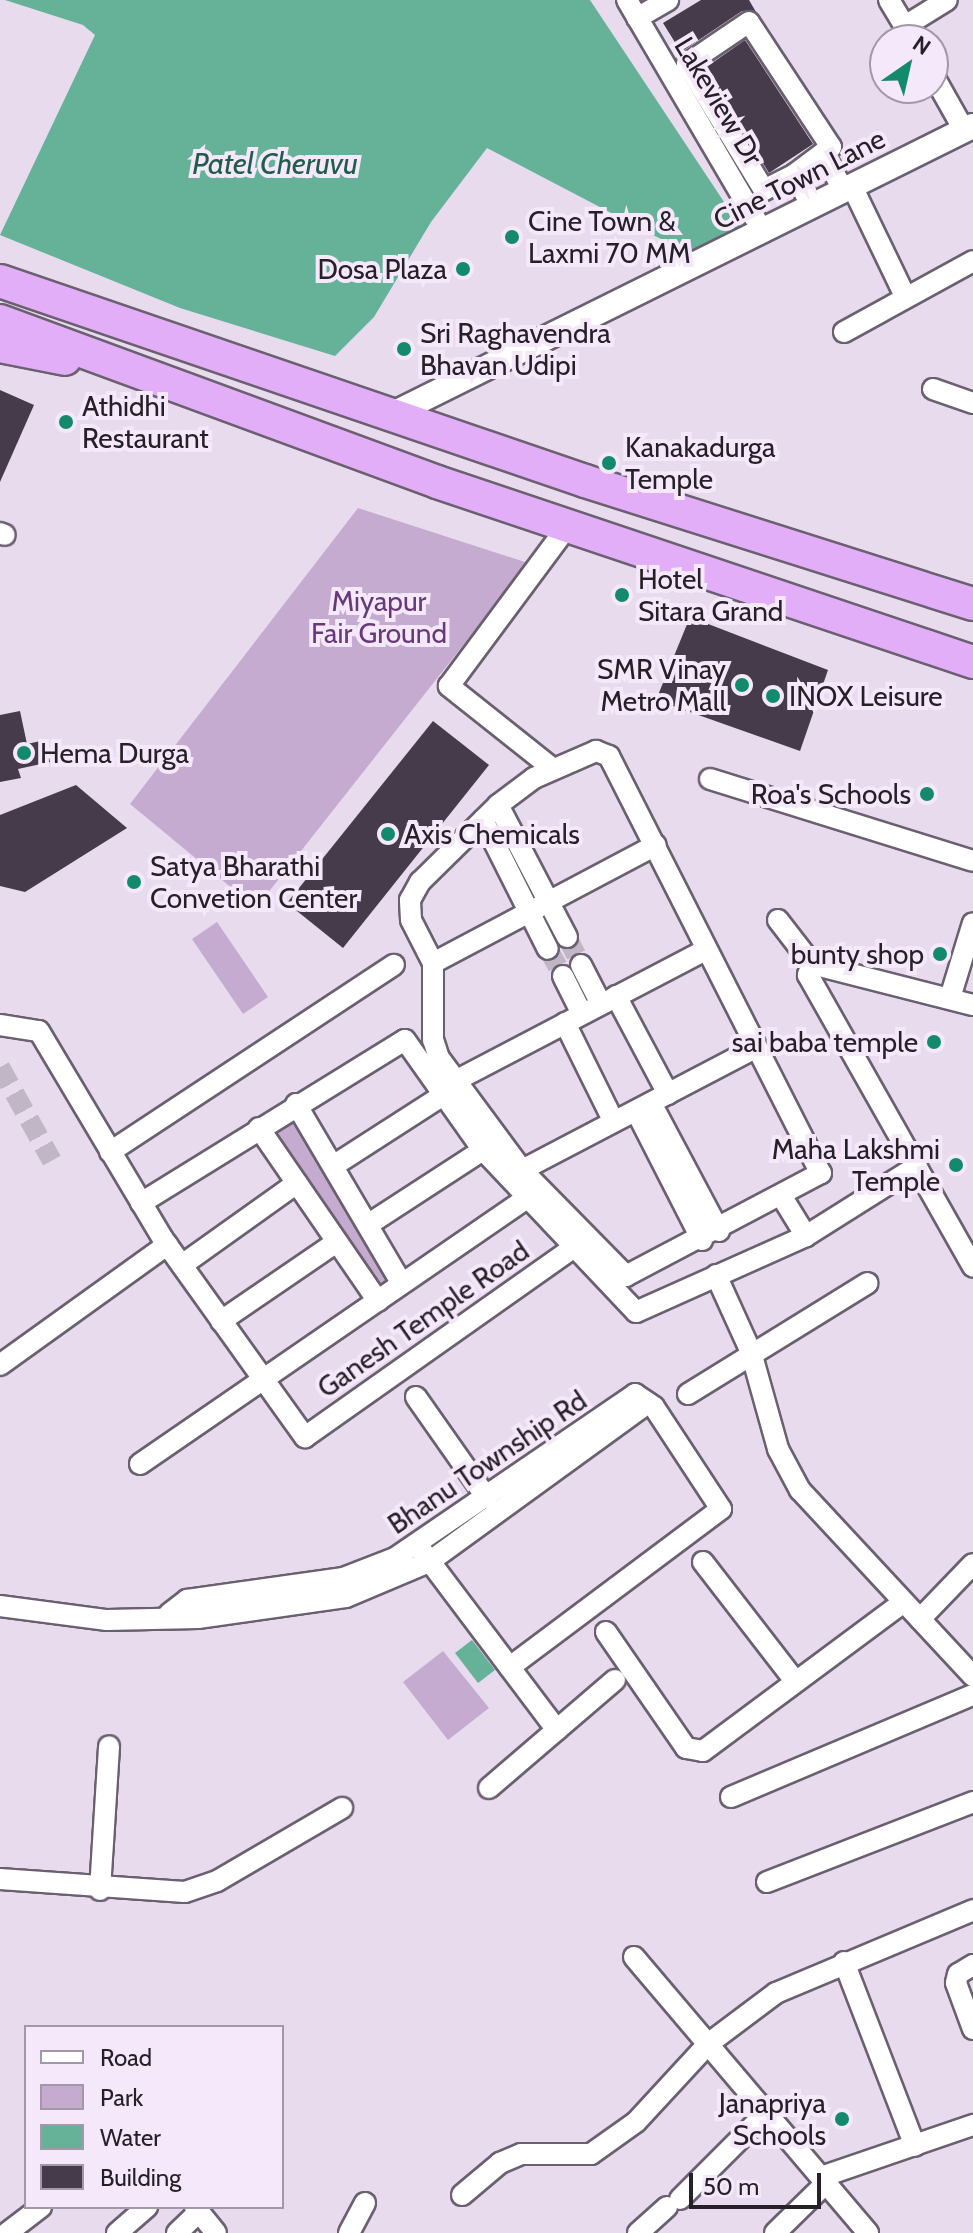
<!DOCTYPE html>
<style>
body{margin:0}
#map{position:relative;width:973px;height:2233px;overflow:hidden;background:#e8dbee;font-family:Cabin,sans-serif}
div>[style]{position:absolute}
.green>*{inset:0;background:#c4abcf}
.water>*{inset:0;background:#65b298}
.building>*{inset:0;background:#463b4a}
.minor-tunnel>*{height:20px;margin-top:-10px;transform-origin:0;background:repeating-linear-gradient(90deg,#c1b6c6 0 20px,transparent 0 30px)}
.roads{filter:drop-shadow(2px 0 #6b6070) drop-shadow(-2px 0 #6b6070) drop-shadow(0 2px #6b6070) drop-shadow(0 -2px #6b6070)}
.minor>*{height:20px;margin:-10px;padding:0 10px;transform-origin:10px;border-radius:10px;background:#fff}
.tertiary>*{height:24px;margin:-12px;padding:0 12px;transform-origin:12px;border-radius:12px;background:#fff}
.trunk>*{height:32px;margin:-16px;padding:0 16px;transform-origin:16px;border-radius:16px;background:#e2aef7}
.dots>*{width:22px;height:22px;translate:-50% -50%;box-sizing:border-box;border:4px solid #f5e8fb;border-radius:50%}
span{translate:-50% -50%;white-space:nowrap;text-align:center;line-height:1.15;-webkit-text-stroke:8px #f5e8fb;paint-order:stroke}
.street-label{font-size:28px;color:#262128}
.poi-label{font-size:28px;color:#262128}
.left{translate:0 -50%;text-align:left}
.right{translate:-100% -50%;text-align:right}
.park-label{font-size:28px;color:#67387a}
.water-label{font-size:30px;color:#205e4b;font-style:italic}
.legend{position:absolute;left:24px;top:2025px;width:260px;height:184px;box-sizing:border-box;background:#f5e8fb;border:2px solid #a298a7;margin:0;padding:10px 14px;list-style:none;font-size:24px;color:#262128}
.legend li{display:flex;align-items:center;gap:16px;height:40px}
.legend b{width:40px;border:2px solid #a298a7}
.north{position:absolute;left:869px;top:24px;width:80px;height:80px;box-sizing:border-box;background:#f5e8fb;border:2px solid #a298a7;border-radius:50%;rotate:34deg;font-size:22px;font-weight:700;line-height:32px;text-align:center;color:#262128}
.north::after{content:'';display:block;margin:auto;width:28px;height:36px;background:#138a6c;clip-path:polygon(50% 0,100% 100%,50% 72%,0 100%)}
.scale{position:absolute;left:689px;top:2173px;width:132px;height:36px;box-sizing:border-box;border:4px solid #262128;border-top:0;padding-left:10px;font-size:24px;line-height:28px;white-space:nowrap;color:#262128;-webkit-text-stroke:6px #f5e8fb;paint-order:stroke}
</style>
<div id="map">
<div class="green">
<i style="clip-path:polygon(358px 508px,528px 563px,256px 908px,130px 804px)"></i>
<i style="clip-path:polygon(217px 922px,268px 997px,243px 1014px,192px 939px)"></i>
<i style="clip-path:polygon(296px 1104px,401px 1282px,378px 1301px,259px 1128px)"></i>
<i style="clip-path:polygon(443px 1651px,489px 1708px,448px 1740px,403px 1682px)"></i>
</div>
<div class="water">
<i style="clip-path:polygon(5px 0,590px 0,740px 226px,703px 261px,487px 148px,431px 222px,374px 317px,335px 356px,180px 308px,0 235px,95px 35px,83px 25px)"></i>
<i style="clip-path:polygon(472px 1640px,495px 1670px,478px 1683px,455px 1653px)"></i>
</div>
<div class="building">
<i style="clip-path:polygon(701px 0,749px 0,756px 12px,742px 11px,681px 52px,663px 23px)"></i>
<i style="clip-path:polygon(745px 40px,813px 144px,769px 173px,705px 68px)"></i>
<i style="clip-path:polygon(0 390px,34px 405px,0 482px)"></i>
<i style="clip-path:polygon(690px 617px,828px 670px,800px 751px,656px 700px)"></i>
<i style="clip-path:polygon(20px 711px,27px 744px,45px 740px,50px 762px,18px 769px,21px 778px,0 782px,0 715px)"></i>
<i style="clip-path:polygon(433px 721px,489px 765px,343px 948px,287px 903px)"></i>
<i style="clip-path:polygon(76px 785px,127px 828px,25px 892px,0 886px,0 815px)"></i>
</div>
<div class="minor-tunnel">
<i style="left:567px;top:937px;width:31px;rotate:63deg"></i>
<i style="left:548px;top:949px;width:31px;rotate:61deg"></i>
<i style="left:0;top:1067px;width:107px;rotate:61deg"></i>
</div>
<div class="roads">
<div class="minor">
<i style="left:627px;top:0;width:269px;rotate:59.6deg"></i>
<i style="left:889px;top:0;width:47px;rotate:59deg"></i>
<i style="left:637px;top:18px;width:36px;rotate:-30deg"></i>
<i style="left:905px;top:26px;width:49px;rotate:-31.8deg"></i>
<i style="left:933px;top:75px;width:63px;rotate:60.6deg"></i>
<i style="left:825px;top:156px;width:38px;rotate:62deg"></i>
<i style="left:795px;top:174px;width:45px;rotate:-36.9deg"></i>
<i style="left:831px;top:147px;width:149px;rotate:-123.3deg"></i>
<i style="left:749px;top:22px;width:75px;rotate:145.9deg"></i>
<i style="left:687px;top:64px;width:148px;rotate:58.6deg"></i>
<i style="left:764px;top:190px;width:35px;rotate:-27deg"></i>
<i style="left:795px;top:174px;width:36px;rotate:63deg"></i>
<i style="left:852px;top:186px;width:122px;rotate:64.3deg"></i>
<i style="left:844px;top:332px;width:147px;rotate:-28.8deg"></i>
<i style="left:933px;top:389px;width:42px;rotate:19.3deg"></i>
<i style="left:0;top:533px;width:5px;rotate:22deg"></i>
<i style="left:596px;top:751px;width:14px;rotate:21deg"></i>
<i style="left:609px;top:756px;width:468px;rotate:63.1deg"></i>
<i style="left:821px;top:1173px;width:221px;rotate:152.2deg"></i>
<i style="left:626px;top:1276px;width:148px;rotate:-134.5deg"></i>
<i style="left:522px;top:1170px;width:139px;rotate:-126.5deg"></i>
<i style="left:439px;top:1058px;width:19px;rotate:-108deg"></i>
<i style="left:433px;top:1040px;width:77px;rotate:-90deg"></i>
<i style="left:433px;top:963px;width:48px;rotate:-117.1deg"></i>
<i style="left:411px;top:920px;width:20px;rotate:-93deg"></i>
<i style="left:410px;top:900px;width:21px;rotate:-61deg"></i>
<i style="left:420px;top:882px;width:110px;rotate:-44.6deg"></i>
<i style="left:498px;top:805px;width:45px;rotate:-36.9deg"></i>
<i style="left:534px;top:778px;width:68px;rotate:-23.5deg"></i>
<i style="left:552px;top:768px;width:132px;rotate:-141.5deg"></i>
<i style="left:449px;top:686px;width:198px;rotate:-53.4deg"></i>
<i style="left:710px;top:779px;width:275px;rotate:17.3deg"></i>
<i style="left:498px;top:805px;width:149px;rotate:62.4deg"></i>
<i style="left:483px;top:820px;width:144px;rotate:63.3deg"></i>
<i style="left:778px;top:920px;width:56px;rotate:52.3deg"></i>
<i style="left:812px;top:964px;width:166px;rotate:14.3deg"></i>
<i style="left:433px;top:963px;width:252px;rotate:-27.9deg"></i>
<i style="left:812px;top:964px;width:12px;rotate:110deg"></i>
<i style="left:808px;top:975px;width:335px;rotate:60.5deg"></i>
<i style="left:581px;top:965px;width:44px;rotate:62.9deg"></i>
<i style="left:563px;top:976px;width:42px;rotate:63.4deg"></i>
<i style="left:616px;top:996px;width:111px;rotate:62deg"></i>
<i style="left:950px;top:998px;width:78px;rotate:-73deg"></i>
<i style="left:565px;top:1023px;width:110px;rotate:63.7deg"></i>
<i style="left:0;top:1025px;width:39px;rotate:9deg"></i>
<i style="left:39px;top:1031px;width:242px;rotate:59.2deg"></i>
<i style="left:163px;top:1239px;width:244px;rotate:54.4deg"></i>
<i style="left:305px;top:1437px;width:329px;rotate:-35.2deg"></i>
<i style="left:455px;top:1081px;width:284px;rotate:-27.6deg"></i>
<i style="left:651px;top:1103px;width:145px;rotate:62deg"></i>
<i style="left:296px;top:1104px;width:207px;rotate:59.5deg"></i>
<i style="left:636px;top:1111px;width:145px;rotate:62.9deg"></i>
<i style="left:259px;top:1128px;width:210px;rotate:55.5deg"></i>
<i style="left:110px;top:1152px;width:340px;rotate:-33.4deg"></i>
<i style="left:333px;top:1166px;width:131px;rotate:-32.8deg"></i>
<i style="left:522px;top:1170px;width:265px;rotate:-27.6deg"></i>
<i style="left:782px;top:1197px;width:46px;rotate:58.4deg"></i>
<i style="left:141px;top:1203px;width:310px;rotate:-31.7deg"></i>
<i style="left:405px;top:1040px;width:135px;rotate:54.7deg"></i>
<i style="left:483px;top:1150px;width:223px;rotate:46.6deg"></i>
<i style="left:636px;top:1312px;width:186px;rotate:-24.1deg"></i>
<i style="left:806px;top:1236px;width:131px;rotate:-32.2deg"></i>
<i style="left:369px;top:1224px;width:136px;rotate:-33deg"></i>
<i style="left:182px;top:1265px;width:141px;rotate:-35.5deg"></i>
<i style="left:716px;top:1275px;width:85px;rotate:65.6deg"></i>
<i style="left:751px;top:1352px;width:101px;rotate:74.4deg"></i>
<i style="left:778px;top:1449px;width:47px;rotate:61.8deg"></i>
<i style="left:800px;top:1490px;width:254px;rotate:47.1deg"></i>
<i style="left:221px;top:1321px;width:140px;rotate:-34.3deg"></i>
<i style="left:0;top:1365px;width:206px;rotate:-35.7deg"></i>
<i style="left:688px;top:1394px;width:211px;rotate:-31.7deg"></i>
<i style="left:416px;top:1397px;width:123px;rotate:54.9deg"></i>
<i style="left:140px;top:1464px;width:470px;rotate:-34.5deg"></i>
<i style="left:422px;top:1551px;width:224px;rotate:53deg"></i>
<i style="left:703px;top:1562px;width:150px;rotate:52.3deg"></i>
<i style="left:0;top:1606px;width:108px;rotate:7.5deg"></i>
<i style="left:107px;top:1620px;width:91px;rotate:-1.3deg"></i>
<i style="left:198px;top:1618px;width:149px;rotate:-8.1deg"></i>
<i style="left:346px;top:1597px;width:90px;rotate:-22.9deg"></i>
<i style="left:429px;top:1562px;width:266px;rotate:-36deg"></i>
<i style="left:169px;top:1614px;width:23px;rotate:-38deg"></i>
<i style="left:187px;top:1600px;width:158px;rotate:-8deg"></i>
<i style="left:343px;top:1578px;width:56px;rotate:-21deg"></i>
<i style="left:395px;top:1558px;width:291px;rotate:-34.3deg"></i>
<i style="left:635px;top:1394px;width:23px;rotate:34deg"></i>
<i style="left:654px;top:1407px;width:122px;rotate:56.7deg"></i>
<i style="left:721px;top:1509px;width:264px;rotate:143.2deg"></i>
<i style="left:920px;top:1619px;width:76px;rotate:-46.1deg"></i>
<i style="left:606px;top:1632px;width:141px;rotate:55.4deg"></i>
<i style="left:686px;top:1748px;width:17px;rotate:10deg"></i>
<i style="left:703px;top:1751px;width:248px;rotate:-36.6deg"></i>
<i style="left:489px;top:1788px;width:166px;rotate:-40.6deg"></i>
<i style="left:731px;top:1797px;width:263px;rotate:-22.9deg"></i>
<i style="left:0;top:1879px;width:185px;rotate:4deg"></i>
<i style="left:185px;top:1892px;width:34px;rotate:-19deg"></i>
<i style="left:217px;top:1881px;width:145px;rotate:-30.3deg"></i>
<i style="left:767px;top:1882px;width:221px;rotate:-21.2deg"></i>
<i style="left:100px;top:1890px;width:144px;rotate:-86.4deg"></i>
<i style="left:634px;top:1957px;width:362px;rotate:49.7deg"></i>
<i style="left:844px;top:1962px;width:197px;rotate:68.9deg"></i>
<i style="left:973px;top:1965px;width:17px;rotate:149deg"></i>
<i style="left:958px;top:1974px;width:9px;rotate:103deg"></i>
<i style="left:956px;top:1983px;width:49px;rotate:69.7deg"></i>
<i style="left:821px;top:2177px;width:161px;rotate:-18.9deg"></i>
<i style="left:462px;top:2195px;width:50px;rotate:-40.1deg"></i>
<i style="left:500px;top:2163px;width:23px;rotate:-23deg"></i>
<i style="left:521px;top:2154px;width:70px"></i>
<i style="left:591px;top:2154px;width:55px;rotate:-35.4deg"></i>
<i style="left:636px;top:2122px;width:106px;rotate:-47.3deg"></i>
<i style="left:708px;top:2044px;width:85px;rotate:-36.9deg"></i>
<i style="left:776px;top:1993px;width:214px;rotate:-22.8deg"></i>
<i style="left:680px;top:2199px;width:122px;rotate:-45deg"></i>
<i style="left:195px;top:2207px;width:33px;rotate:51deg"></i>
<i style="left:7px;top:2233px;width:43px;rotate:-37.4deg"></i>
<i style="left:117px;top:2233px;width:40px;rotate:-41deg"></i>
<i style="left:177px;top:2233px;width:30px;rotate:-44deg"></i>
<i style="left:349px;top:2233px;width:34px;rotate:-62deg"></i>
<i style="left:638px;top:2233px;width:39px;rotate:-42deg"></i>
<i style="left:775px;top:2233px;width:71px;rotate:-44.4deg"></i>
</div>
<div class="tertiary">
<i style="left:395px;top:413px;width:645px;rotate:-26.41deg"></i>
</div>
<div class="trunk">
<i style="left:0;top:281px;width:618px;rotate:18.87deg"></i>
<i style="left:585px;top:481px;width:407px;rotate:17.6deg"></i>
<i style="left:0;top:321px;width:466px;rotate:20.2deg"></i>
<i style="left:437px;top:482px;width:565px;rotate:18.56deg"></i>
<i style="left:0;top:346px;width:66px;rotate:11.3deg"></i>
</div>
</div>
<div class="dots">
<i style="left:512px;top:237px;background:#138a6c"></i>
<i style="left:463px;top:269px;background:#138a6c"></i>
<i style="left:404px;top:349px;background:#138a6c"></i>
<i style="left:66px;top:422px;background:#138a6c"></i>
<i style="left:609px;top:463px;background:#138a6c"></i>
<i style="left:622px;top:595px;background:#138a6c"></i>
<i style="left:742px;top:685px;background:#138a6c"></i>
<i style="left:773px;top:696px;background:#138a6c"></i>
<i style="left:24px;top:753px;background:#138a6c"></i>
<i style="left:927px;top:794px;background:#138a6c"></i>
<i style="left:388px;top:834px;background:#138a6c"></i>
<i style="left:134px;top:882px;background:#138a6c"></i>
<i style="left:940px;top:954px;background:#138a6c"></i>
<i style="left:934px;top:1042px;background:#138a6c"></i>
<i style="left:956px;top:1165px;background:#138a6c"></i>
<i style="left:842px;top:2119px;background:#138a6c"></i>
</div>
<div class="street-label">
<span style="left:719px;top:101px;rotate:59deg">Lakeview Dr</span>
<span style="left:799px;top:179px;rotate:-27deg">Cine Town Lane</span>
<span style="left:423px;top:1319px;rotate:-35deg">Ganesh Temple Road</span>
<span style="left:487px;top:1462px;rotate:-34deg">Bhanu Township Rd</span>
</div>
<div class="poi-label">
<span class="left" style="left:528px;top:237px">Cine Town &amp;<br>Laxmi 70 MM</span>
<span class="right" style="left:447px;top:269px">Dosa Plaza</span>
<span class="left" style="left:420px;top:349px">Sri Raghavendra<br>Bhavan Udipi</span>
<span class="left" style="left:82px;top:422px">Athidhi<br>Restaurant</span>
<span class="left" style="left:625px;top:463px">Kanakadurga<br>Temple</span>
<span class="left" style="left:638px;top:595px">Hotel<br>Sitara Grand</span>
<span class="right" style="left:726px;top:685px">SMR Vinay<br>Metro Mall</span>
<span class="left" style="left:789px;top:696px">INOX Leisure</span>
<span class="left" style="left:40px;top:753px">Hema Durga</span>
<span class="right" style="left:911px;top:794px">Roa's Schools</span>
<span class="left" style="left:404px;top:834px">Axis Chemicals</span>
<span class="left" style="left:150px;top:882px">Satya Bharathi<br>Convetion Center</span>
<span class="right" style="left:924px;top:954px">bunty shop</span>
<span class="right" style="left:918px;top:1042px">sai baba temple</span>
<span class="right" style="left:940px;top:1165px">Maha Lakshmi<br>Temple</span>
<span class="right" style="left:826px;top:2119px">Janapriya<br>Schools</span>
</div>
<div class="park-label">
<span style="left:379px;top:617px">Miyapur<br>Fair Ground</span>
</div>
<div class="water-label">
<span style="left:275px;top:164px">Patel Cheruvu</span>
</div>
<ul class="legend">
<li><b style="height:10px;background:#fff"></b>Road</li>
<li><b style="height:22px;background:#c4abcf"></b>Park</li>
<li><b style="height:22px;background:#65b298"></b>Water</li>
<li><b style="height:22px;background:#463b4a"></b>Building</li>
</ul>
<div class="north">N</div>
<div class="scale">50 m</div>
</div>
